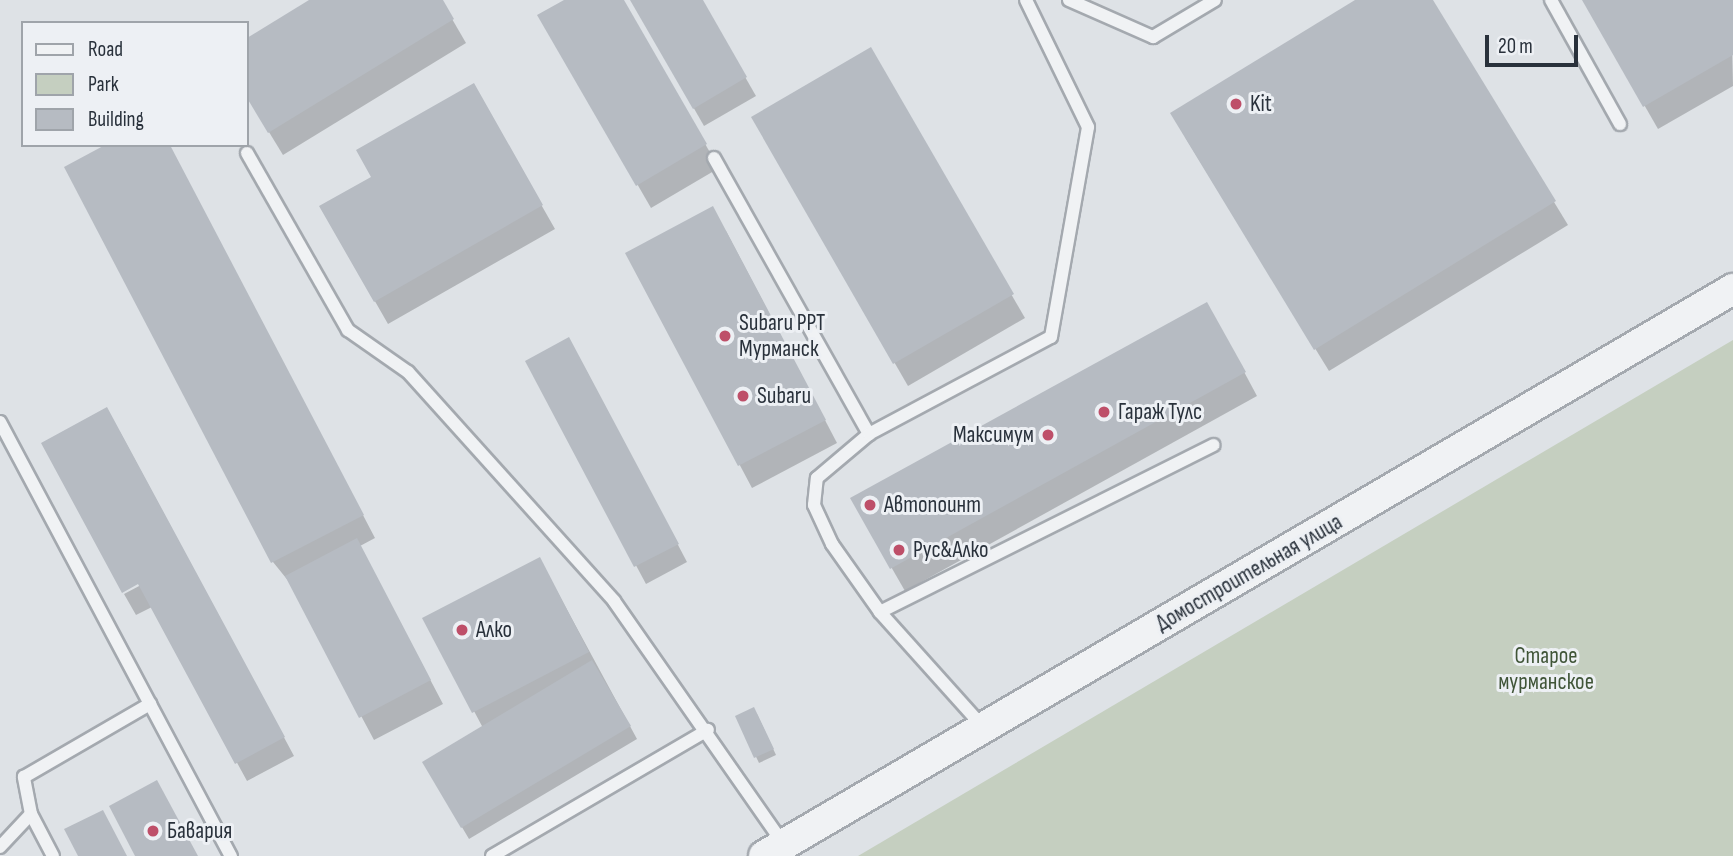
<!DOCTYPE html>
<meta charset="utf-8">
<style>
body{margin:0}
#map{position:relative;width:1733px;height:856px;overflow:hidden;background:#dee2e6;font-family:"Sofia Sans Condensed",sans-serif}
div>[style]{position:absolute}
.green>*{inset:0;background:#c5cfc0}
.shadow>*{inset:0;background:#0003}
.building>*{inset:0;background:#b6bbc2}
.roads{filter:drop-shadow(2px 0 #a4a9af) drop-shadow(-2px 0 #a4a9af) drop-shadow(0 2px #a4a9af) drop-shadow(0 -2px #a4a9af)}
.service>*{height:12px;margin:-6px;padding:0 6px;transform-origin:6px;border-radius:6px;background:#f0f2f4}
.tertiary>*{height:30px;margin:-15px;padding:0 15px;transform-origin:15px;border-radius:15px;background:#f0f2f4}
.dots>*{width:19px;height:19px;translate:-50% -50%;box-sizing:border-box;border:4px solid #edf0f4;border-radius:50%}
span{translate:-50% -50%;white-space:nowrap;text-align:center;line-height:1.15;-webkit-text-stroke:6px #edf0f4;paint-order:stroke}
.poi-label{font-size:23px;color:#29313b}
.left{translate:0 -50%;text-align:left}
.right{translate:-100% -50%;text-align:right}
.street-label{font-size:23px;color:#29313b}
.park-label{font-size:23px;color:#405538}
.legend{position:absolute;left:21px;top:21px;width:228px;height:126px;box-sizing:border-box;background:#edf0f4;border:2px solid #9fa4aa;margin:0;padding:9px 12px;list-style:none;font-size:21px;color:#29313b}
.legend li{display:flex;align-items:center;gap:14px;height:35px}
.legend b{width:35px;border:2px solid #9fa4aa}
.scale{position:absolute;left:1485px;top:35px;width:93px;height:32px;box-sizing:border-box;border:4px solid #29313b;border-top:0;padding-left:9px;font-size:21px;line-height:24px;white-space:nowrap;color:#29313b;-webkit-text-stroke:5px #edf0f4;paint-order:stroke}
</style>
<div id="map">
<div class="green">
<i style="clip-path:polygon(1733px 340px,1733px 856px,858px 856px)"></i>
</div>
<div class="shadow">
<i style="clip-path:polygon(313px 0,441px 0,466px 43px,283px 155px,247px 96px,247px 40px)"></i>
<i style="clip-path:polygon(567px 0,622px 0,719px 168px,651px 208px,540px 16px)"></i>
<i style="clip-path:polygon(632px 0,701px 0,756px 96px,704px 126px)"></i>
<i style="clip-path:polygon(1358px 0,1431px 0,1568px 225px,1329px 371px,1185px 137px)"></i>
<i style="clip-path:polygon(1584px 0,1731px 0,1733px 86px,1658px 129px)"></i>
<i style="clip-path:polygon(870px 50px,1025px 318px,908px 386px,753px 118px)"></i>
<i style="clip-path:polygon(473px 85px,555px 229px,388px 324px,321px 207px,373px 178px)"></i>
<i style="clip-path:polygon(169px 145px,375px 538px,360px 546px,443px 704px,374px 740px,290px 583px,273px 562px,66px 167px)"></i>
<i style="clip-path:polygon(726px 231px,837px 443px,752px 488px,627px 253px)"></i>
<i style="clip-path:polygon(1220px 327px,1257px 396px,905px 591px,852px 499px)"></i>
<i style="clip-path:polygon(579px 357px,687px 562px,646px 584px,527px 362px)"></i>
<i style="clip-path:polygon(120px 432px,294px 756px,247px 781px,152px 607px,136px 615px,124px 594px,141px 585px)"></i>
<i style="clip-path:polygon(552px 582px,637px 739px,469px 839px,424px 763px,483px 728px,425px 619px)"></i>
<i style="clip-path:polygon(757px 714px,776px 755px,759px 763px,737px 717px)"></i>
</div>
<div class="building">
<i style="clip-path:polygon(309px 0,443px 0,454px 19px,268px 133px,247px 98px,247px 38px)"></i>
<i style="clip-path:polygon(564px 0,624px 0,707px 144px,636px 186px,537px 15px)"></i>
<i style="clip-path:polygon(630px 0,703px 0,747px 77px,693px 109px)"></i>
<i style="clip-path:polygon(1355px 0,1433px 0,1556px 201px,1314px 350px,1170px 113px)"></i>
<i style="clip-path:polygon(1582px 0,1733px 0,1733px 55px,1643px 107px)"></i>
<i style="clip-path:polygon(871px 47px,1014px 294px,893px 364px,751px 117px)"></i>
<i style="clip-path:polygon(474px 83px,543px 205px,374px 302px,319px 206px,371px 177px,356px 150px)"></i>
<i style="clip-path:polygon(105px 145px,170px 145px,364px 515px,271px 563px,64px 167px)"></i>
<i style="clip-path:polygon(713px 206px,826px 420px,738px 466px,625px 253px)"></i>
<i style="clip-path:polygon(1207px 302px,1246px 372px,890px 569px,850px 498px)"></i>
<i style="clip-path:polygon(569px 337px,679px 544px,634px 567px,525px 361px)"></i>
<i style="clip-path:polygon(107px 407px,285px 737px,235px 764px,138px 584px,122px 593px,41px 443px)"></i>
<i style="clip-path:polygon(357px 538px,431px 680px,359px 718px,285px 576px)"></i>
<i style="clip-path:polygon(540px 557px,589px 652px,472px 713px,422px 618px)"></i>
<i style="clip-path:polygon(592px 660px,631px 726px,461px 828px,422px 762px)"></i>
<i style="clip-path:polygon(754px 707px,774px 749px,754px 758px,735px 716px)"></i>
<i style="clip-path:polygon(157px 780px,198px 856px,135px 856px,109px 806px)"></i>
<i style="clip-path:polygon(103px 810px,127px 856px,78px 856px,64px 829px)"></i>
</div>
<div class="roads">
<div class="service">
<i style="left:1069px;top:0;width:92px;rotate:23.8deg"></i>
<i style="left:1153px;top:37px;width:72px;rotate:-30.8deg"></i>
<i style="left:1551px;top:0;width:142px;rotate:60.9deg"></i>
<i style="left:247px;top:153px;width:204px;rotate:60.3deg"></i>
<i style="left:348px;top:330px;width:73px;rotate:35deg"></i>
<i style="left:408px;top:372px;width:308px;rotate:48deg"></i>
<i style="left:614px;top:601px;width:297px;rotate:55.1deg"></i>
<i style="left:714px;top:158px;width:317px;rotate:60.7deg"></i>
<i style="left:0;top:422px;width:492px;rotate:62deg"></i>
<i style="left:880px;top:612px;width:373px;rotate:-26.6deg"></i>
<i style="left:984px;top:728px;width:156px;rotate:-131.9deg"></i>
<i style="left:880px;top:612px;width:83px;rotate:-125.2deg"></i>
<i style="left:832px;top:544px;width:43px;rotate:-114.8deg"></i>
<i style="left:814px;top:505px;width:27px;rotate:-84deg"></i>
<i style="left:817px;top:478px;width:68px;rotate:-40.2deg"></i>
<i style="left:869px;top:434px;width:206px;rotate:-28.1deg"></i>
<i style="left:1051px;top:337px;width:213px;rotate:-80deg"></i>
<i style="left:1088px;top:127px;width:141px;rotate:-116deg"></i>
<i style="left:0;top:847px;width:45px;rotate:-46.8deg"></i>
<i style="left:53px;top:856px;width:47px;rotate:-117.6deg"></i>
<i style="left:31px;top:814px;width:38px;rotate:-101deg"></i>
<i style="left:24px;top:777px;width:146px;rotate:-30.1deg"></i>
<i style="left:492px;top:856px;width:250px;rotate:-30.3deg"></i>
</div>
<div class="tertiary">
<i style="left:764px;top:856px;width:1123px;rotate:-30.33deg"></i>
</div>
</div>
<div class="dots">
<i style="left:1236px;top:104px;background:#be4f69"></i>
<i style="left:725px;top:336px;background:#be4f69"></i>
<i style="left:743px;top:396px;background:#be4f69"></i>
<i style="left:1104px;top:412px;background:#be4f69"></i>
<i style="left:1048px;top:435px;background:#be4f69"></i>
<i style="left:870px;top:505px;background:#be4f69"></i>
<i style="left:899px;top:550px;background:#be4f69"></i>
<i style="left:462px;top:630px;background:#be4f69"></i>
<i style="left:153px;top:831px;background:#be4f69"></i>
</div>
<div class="poi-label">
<span class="left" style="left:1250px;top:104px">Kit</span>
<span class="left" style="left:739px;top:336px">Subaru РРТ<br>Мурманск</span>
<span class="left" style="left:757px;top:396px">Subaru</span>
<span class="left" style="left:1118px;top:412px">Гараж Тулс</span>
<span class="right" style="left:1034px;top:435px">Максимум</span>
<span class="left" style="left:884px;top:505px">Автопоинт</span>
<span class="left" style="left:913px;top:550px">Рус&amp;Алко</span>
<span class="left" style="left:476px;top:630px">Алко</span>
<span class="left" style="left:167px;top:831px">Бавария</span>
</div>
<div class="street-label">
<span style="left:1249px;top:573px;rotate:-30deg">Домостроительная улица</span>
</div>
<div class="park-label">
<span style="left:1546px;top:669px">Старое<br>мурманское</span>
</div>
<ul class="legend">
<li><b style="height:9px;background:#f0f2f4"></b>Road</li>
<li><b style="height:19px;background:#c5cfc0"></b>Park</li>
<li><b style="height:19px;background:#b6bbc2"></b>Building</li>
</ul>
<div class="scale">20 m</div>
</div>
